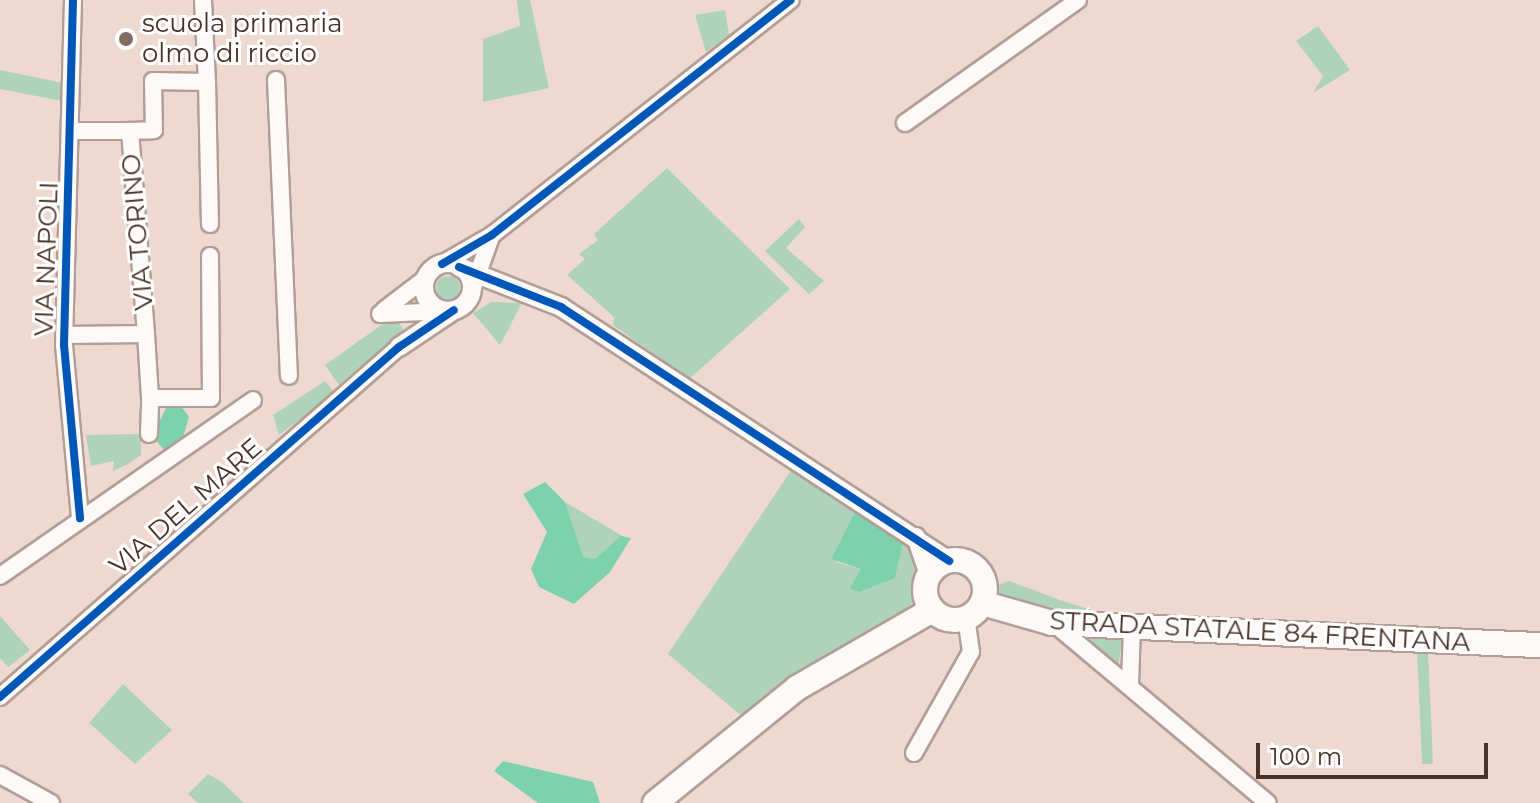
<!DOCTYPE html>
<style>
body{margin:0}
#map{position:relative;width:1540px;height:803px;overflow:hidden;background:#eed9d1;font-family:Montserrat,sans-serif}
div>[style]{position:absolute}
.green>*{inset:0;background:#afd3ba}
.round{border-radius:50%}
.forest>*{inset:0;background:#7ed1ad}
.roads{filter:drop-shadow(2px 0 #b29e96) drop-shadow(-2px 0 #b29e96) drop-shadow(0 2px #b29e96) drop-shadow(0 -2px #b29e96)}
.minor>*{height:16px;margin:-8px;padding:0 8px;transform-origin:8px;border-radius:8px;background:#fcf9f8}
.tertiary>*{height:18px;margin:-9px;padding:0 9px;transform-origin:9px;border-radius:9px;background:#fcf9f8}
.tertiary>.ring{margin:-9px;padding:0;box-sizing:content-box;background:none;border:18px solid #fcf9f8;border-radius:50%}
.primary>*{height:24px;margin:-12px;padding:0 12px;transform-origin:12px;border-radius:12px;background:#fcf9f8}
.primary>.ring{margin:-12px;padding:0;box-sizing:content-box;background:none;border:24px solid #fcf9f8;border-radius:50%}
.cycleway>*{height:8px;margin:-4px;padding:0 4px;transform-origin:4px;border-radius:4px;background:#0057b8}
.dots>*{width:22px;height:22px;translate:-50% -50%;box-sizing:border-box;border:4px solid #fff;border-radius:50%}
span{translate:-50% -50%;white-space:nowrap;text-align:center;line-height:1.15;-webkit-text-stroke:6px #fff;paint-order:stroke}
.poi-label{font-size:26px;color:#493127}
.left{translate:0 -50%;text-align:left}
.street-label{font-size:26px;color:#493127}
.scale{position:absolute;left:1256px;top:743px;width:232px;height:36px;box-sizing:border-box;border:4px solid #493127;border-top:0;padding-left:10px;font-size:24px;line-height:28px;white-space:nowrap;color:#493127;-webkit-text-stroke:6px #fff;paint-order:stroke}
</style>
<div id="map">
<div class="green">
<i style="clip-path:polygon(517px 0,530px 0,549px 88px,483px 102px,483px 39px,520px 26px)"></i>
<i style="clip-path:polygon(725px 10px,729px 35px,706px 52px,695px 15px)"></i>
<i style="clip-path:polygon(1318px 26px,1350px 70px,1313px 93px,1323px 76px,1296px 41px)"></i>
<i style="clip-path:polygon(0 70px,63px 83px,62px 101px,0 89px)"></i>
<i style="clip-path:polygon(667px 168px,790px 289px,689px 379px,613px 325px,614px 317px,567px 275px,585px 259px,579px 254px,598px 240px,594px 234px)"></i>
<i style="clip-path:polygon(799px 219px,805px 227px,786px 248px,824px 281px,809px 294px,765px 251px)"></i>
<i class="round" style="left:436px;top:276px;width:24px;height:24px"></i>
<i style="clip-path:polygon(491px 302px,522px 303px,500px 345px,473px 313px)"></i>
<i style="clip-path:polygon(394px 316px,404px 330px,339px 385px,325px 365px)"></i>
<i style="clip-path:polygon(325px 381px,335px 393px,279px 435px,273px 415px)"></i>
<i style="clip-path:polygon(141px 434px,141px 455px,128px 464px,113px 471px,114px 461px,91px 466px,86px 435px)"></i>
<i style="clip-path:polygon(792px 469px,858px 507px,836px 562px,861px 569px,861px 577px,895px 578px,904px 539px,920px 571px,918px 591px,908px 610px,825px 656px,744px 718px,668px 654px)"></i>
<i style="clip-path:polygon(565px 502px,624px 537px,595px 559px,582px 557px)"></i>
<i style="clip-path:polygon(1009px 581px,1060px 600px,1104px 614px,1019px 613px,997px 603px,998px 585px)"></i>
<i style="clip-path:polygon(0 616px,30px 650px,8px 667px,0 658px)"></i>
<i style="clip-path:polygon(1092px 637px,1123px 639px,1118px 666px,1090px 643px)"></i>
<i style="clip-path:polygon(1417px 650px,1428px 650px,1433px 764px,1422px 764px)"></i>
<i style="clip-path:polygon(123px 684px,172px 730px,135px 764px,89px 723px)"></i>
<i style="clip-path:polygon(208px 774px,222px 782px,244px 803px,198px 803px,188px 794px)"></i>
</div>
<div class="forest">
<i style="clip-path:polygon(167px 406px,181px 406px,189px 417px,181px 444px,166px 452px,152px 436px)"></i>
<i style="clip-path:polygon(545px 482px,565px 502px,583px 557px,595px 559px,621px 536px,631px 538px,610px 572px,574px 604px,539px 587px,531px 569px,547px 532px,523px 494px)"></i>
<i style="clip-path:polygon(858px 507px,904px 539px,895px 578px,859px 592px,850px 588px,861px 569px,831px 559px)"></i>
<i style="clip-path:polygon(503px 761px,593px 782px,600px 803px,538px 803px,494px 771px)"></i>
</div>
<div class="roads">
<div class="minor">
<i style="left:73px;top:0;width:345px;rotate:91.5deg"></i>
<i style="left:64px;top:345px;width:174px;rotate:84.7deg"></i>
<i style="left:276px;top:80px;width:296px;rotate:87.5deg"></i>
<i style="left:207px;top:82px;width:142px;rotate:88.8deg"></i>
<i style="left:905px;top:123px;width:212px;rotate:-35.4deg"></i>
<i style="left:70px;top:131px;width:60px"></i>
<i style="left:442px;top:264px;width:58px;rotate:-30.1deg"></i>
<i style="left:492px;top:235px;width:380px;rotate:-38.2deg"></i>
<i style="left:472px;top:290px;width:56px;rotate:-70.3deg"></i>
<i style="left:384px;top:310px;width:53px;rotate:-37.3deg"></i>
<i style="left:380px;top:314px;width:66px;rotate:-2.6deg"></i>
<i style="left:146px;top:334px;width:204px;rotate:-94.5deg"></i>
<i style="left:130px;top:131px;width:24px;rotate:-2deg"></i>
<i style="left:154px;top:130px;width:49px;rotate:-91.2deg"></i>
<i style="left:153px;top:81px;width:54px;rotate:1.1deg"></i>
<i style="left:207px;top:82px;width:82px;rotate:-92.8deg"></i>
<i style="left:64px;top:335px;width:82px;rotate:-0.7deg"></i>
<i style="left:146px;top:334px;width:64px;rotate:86.4deg"></i>
<i style="left:150px;top:398px;width:61px"></i>
<i style="left:211px;top:398px;width:142px;rotate:-90.4deg"></i>
<i style="left:149px;top:434px;width:36px;rotate:-88deg"></i>
<i style="left:0;top:576px;width:308px;rotate:-34.8deg"></i>
<i style="left:1057px;top:626px;width:275px;rotate:40deg"></i>
<i style="left:1130px;top:684px;width:58px;rotate:-88deg"></i>
<i style="left:0;top:697px;width:531px;rotate:-41.26deg"></i>
<i style="left:914px;top:753px;width:116px;rotate:-60.6deg"></i>
<i style="left:971px;top:652px;width:34px;rotate:-98deg"></i>
<i style="left:0;top:775px;width:58px;rotate:28.8deg"></i>
</div>
<div class="tertiary">
<i class="ring" style="left:424px;top:263px;width:30px;height:30px"></i>
<i style="left:459px;top:267px;width:110px;rotate:21.4deg"></i>
<i style="left:561px;top:307px;width:464px;rotate:33.2deg"></i>
<i style="left:399px;top:347px;width:66px;rotate:-33.9deg"></i>
<i style="left:916px;top:537px;width:40px;rotate:71.1deg"></i>
</div>
<div class="primary">
<i class="ring" style="left:925px;top:560px;width:36px;height:36px"></i>
<i style="left:982px;top:603px;width:73px;rotate:15.9deg"></i>
<i style="left:1052px;top:623px;width:488px;rotate:2.6deg"></i>
<i style="left:655px;top:803px;width:183px;rotate:-39deg"></i>
<i style="left:797px;top:688px;width:156px;rotate:-30deg"></i>
</div>
</div>
<div class="cycleway">
<i style="left:73px;top:0;width:345px;rotate:91.5deg"></i>
<i style="left:64px;top:345px;width:174px;rotate:84.7deg"></i>
<i style="left:442px;top:264px;width:58px;rotate:-30.1deg"></i>
<i style="left:492px;top:235px;width:380px;rotate:-38.2deg"></i>
<i style="left:459px;top:267px;width:110px;rotate:21.4deg"></i>
<i style="left:561px;top:307px;width:464px;rotate:33.2deg"></i>
<i style="left:0;top:697px;width:531px;rotate:-41.26deg"></i>
<i style="left:399px;top:347px;width:66px;rotate:-33.9deg"></i>
</div>
<div class="dots">
<i style="left:126px;top:39px;background:#836c62"></i>
</div>
<div class="poi-label">
<span class="left" style="left:142px;top:39px">scuola primaria<br>olmo di riccio</span>
</div>
<div class="street-label">
<span style="left:138px;top:232px;rotate:-95deg">VIA TORINO</span>
<span style="left:47px;top:259px;rotate:-88deg">VIA NAPOLI</span>
<span style="left:186px;top:507px;rotate:-41deg">VIA DEL MARE</span>
<span style="left:1260px;top:632px;rotate:3deg">STRADA STATALE 84 FRENTANA</span>
</div>
<div class="scale">100 m</div>
</div>
